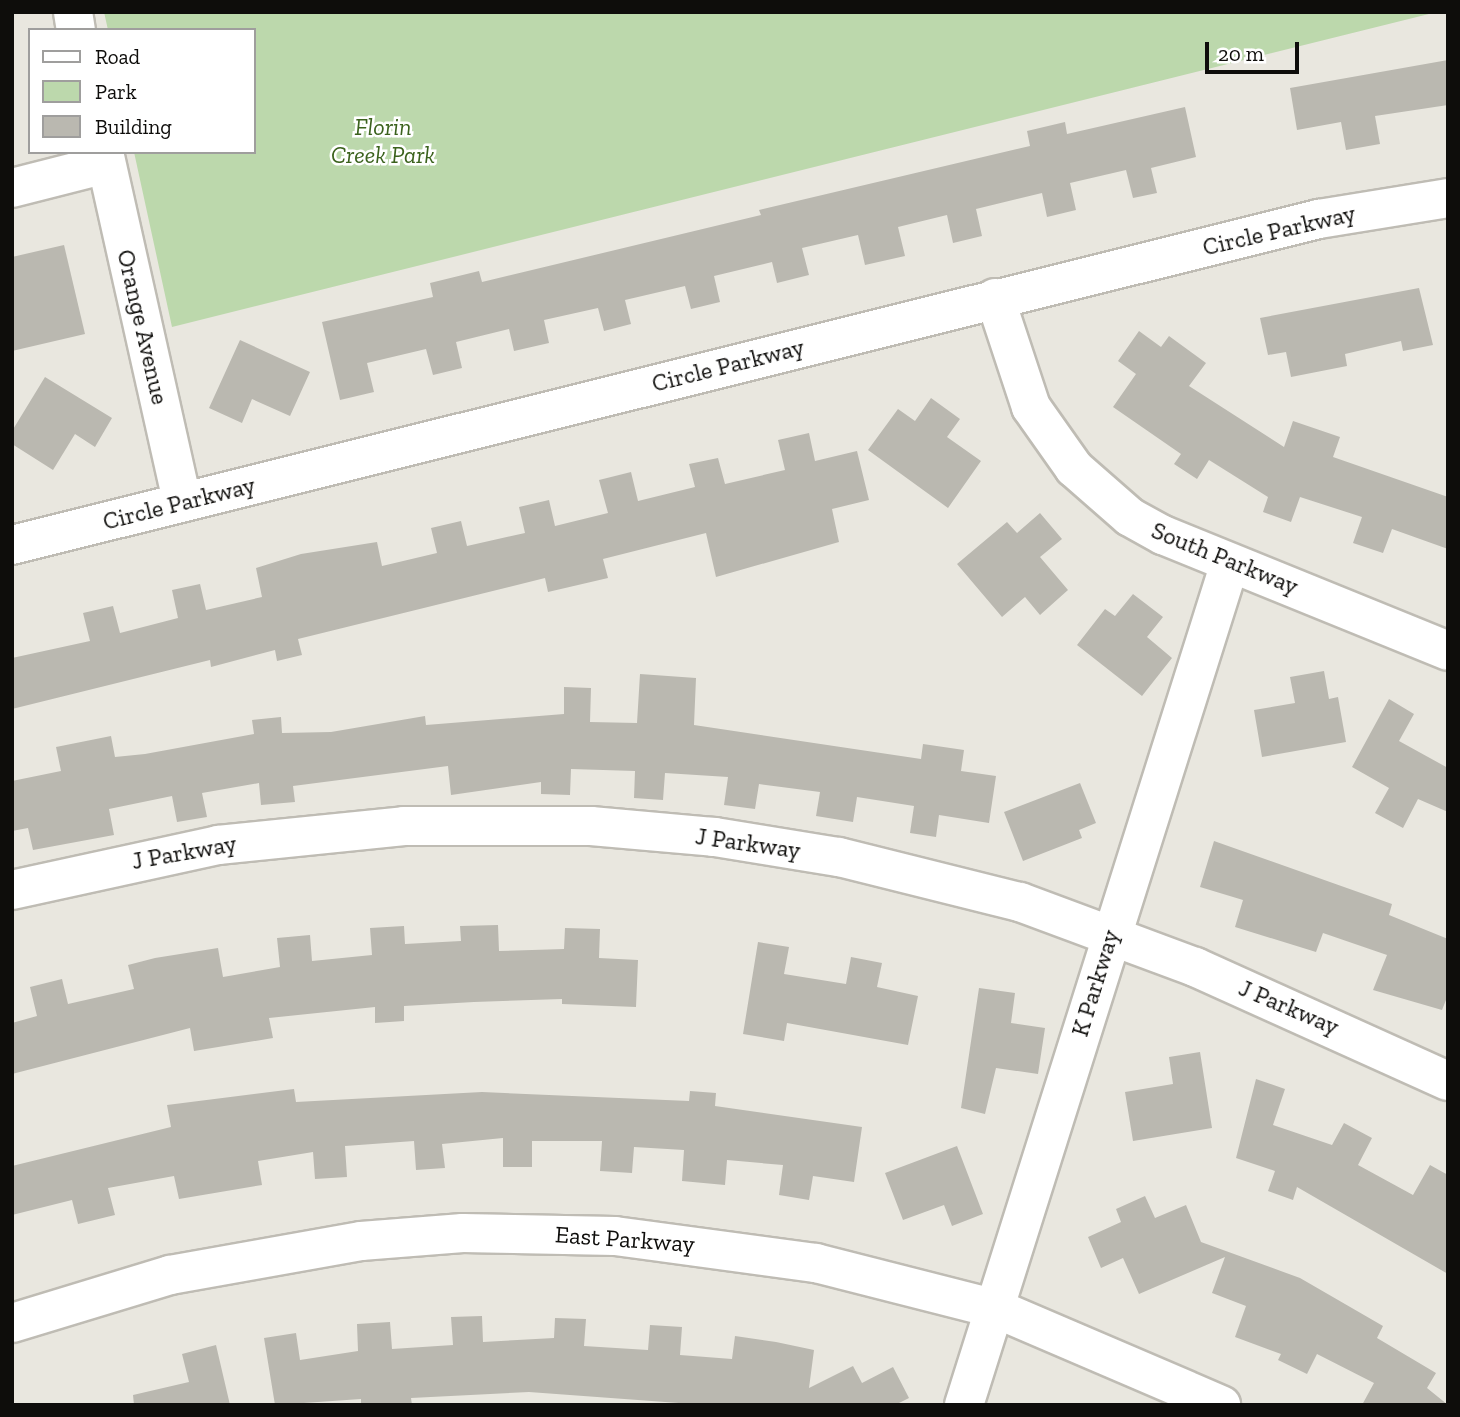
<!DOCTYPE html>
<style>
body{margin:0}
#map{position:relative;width:1460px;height:1417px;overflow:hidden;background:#e9e7df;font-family:"Zilla Slab",serif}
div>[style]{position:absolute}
.green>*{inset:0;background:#bcd8ac}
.building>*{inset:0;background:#bab8b0}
.roads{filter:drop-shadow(2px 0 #bfbcb4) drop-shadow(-2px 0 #bfbcb4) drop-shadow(0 2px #bfbcb4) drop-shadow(0 -2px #bfbcb4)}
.minor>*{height:38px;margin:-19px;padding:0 19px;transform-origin:19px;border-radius:19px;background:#fff}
span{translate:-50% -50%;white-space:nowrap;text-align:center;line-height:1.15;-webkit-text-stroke:5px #fff;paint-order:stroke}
.park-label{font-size:24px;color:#3b621d;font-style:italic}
.street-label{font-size:24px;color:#0e0d0b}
.frame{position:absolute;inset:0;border:14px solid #0e0d0b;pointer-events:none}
.legend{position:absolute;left:28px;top:28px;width:228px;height:126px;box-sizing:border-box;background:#fff;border:2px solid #9f9e9d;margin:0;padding:9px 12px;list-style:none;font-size:21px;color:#0e0d0b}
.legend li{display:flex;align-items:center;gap:14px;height:35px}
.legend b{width:35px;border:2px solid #9f9e9d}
.scale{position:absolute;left:1205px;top:42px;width:94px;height:32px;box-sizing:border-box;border:4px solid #0e0d0b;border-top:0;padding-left:9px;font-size:21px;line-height:24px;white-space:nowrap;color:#0e0d0b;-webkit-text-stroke:5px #fff;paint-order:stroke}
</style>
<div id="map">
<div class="green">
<i style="clip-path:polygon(104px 12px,1437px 12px,172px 327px,134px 152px,254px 152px,254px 30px,108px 30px)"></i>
</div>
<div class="building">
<i style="clip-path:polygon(1448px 60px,1448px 105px,1375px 116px,1380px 144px,1346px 150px,1341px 122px,1297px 130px,1290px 88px)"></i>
<i style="clip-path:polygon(1185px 107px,1196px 157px,1151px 168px,1157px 193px,1133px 198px,1126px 170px,1070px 183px,1076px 210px,1047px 217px,1042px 193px,976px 209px,982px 236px,953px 243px,947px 215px,898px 227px,905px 256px,865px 265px,858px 235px,802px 248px,809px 275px,777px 283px,772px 262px,714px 276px,720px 302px,691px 309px,685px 286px,625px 300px,631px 324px,604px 331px,598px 308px,544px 320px,549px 343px,514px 351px,509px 329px,456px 342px,462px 368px,433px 375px,426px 349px,367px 363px,374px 392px,340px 400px,322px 322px,433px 297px,430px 283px,479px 271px,482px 282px,761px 215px,759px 210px,1030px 146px,1027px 131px,1065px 122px,1067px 134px)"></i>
<i style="clip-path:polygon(64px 245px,85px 334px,12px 351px,12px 257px)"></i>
<i style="clip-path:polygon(1419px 288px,1433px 345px,1403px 351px,1401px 341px,1345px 354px,1347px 366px,1291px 377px,1286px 352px,1268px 355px,1260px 318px)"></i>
<i style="clip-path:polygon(1139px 331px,1161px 347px,1169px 336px,1206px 363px,1189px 386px,1284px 447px,1293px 421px,1340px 437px,1333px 457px,1448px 497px,1448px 549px,1392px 529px,1383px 553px,1353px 543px,1362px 517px,1300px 497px,1291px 522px,1263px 512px,1268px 497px,1209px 460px,1197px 479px,1174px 464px,1181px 454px,1113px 407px,1136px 374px,1118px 361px)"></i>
<i style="clip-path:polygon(240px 340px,310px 372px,290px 416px,252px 399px,242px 423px,209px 408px)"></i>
<i style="clip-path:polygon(45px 377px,112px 418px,95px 447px,75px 434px,53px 470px,12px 444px,12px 431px)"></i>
<i style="clip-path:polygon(931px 398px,960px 419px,947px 437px,981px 461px,948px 508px,868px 450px,898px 409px,915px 421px)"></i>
<i style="clip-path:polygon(809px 433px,815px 461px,857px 451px,869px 500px,832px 509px,839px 542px,716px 577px,706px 533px,603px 559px,608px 578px,548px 592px,545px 578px,298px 639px,302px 655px,277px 661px,275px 650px,211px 667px,210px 660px,12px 709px,12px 658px,90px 641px,83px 613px,113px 606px,120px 633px,178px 618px,172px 590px,200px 584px,206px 610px,262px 597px,256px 568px,301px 554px,377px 542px,382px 566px,437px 553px,431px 528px,461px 521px,467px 546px,525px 533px,519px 507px,549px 500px,555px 526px,608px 513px,599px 480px,631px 472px,638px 501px,695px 487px,689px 464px,718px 458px,725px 484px,785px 470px,778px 440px)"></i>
<i style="clip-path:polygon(1040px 513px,1062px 539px,1040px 557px,1068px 590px,1040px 615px,1025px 597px,1002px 617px,957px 564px,1007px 522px,1017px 533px)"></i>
<i style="clip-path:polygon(1133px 594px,1163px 617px,1147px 637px,1172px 658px,1142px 696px,1077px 645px,1105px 609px,1115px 616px)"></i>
<i style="clip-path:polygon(1324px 671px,1329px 699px,1338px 697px,1346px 742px,1262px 757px,1254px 710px,1295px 703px,1290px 677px)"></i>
<i style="clip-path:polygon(640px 674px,696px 678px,694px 725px,921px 759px,923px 744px,964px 750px,961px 771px,996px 776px,989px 823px,939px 815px,936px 837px,910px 833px,914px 806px,857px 797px,853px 822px,816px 816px,820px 792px,759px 784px,755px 809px,724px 805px,728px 777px,665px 773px,663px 800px,634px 798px,635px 771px,571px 769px,570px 795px,541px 794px,541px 782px,451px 795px,448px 766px,293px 786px,295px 802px,261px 805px,259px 783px,202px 793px,207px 817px,177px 822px,172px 796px,109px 809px,114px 835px,33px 850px,28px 828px,12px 831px,12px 781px,61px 771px,56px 747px,111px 736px,115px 757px,145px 754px,254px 734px,252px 720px,281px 717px,282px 733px,331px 732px,425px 716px,426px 725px,564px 714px,564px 687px,591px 688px,590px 722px,637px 723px)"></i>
<i style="clip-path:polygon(1389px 699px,1414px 714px,1399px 741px,1448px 768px,1448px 812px,1418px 799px,1403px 828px,1375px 813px,1389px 788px,1352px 767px)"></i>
<i style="clip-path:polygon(1080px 783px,1096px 823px,1079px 830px,1082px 838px,1023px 861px,1004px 812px)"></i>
<i style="clip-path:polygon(1214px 841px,1392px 904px,1389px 915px,1448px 939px,1448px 995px,1442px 1010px,1373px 990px,1387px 955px,1323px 933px,1316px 952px,1235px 927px,1243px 900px,1200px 887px)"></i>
<i style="clip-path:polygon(498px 925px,499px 951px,564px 949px,565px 928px,600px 929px,599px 958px,638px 960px,636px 1007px,562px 1004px,562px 999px,474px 1002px,404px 1006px,404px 1021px,375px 1023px,375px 1007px,269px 1018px,273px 1038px,194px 1051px,190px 1028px,12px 1074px,12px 1023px,37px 1016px,30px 987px,62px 979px,68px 1004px,134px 989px,128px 965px,155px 958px,218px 948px,223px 977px,280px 967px,277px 938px,310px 935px,312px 961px,372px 955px,370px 928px,404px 926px,405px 944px,461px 941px,460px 926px)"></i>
<i style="clip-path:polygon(758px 942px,789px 947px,784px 974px,846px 984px,851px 957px,882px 963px,877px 987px,918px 996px,908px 1045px,787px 1023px,784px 1041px,743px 1034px)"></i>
<i style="clip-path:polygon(979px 988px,1015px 993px,1011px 1023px,1045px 1028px,1038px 1074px,996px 1068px,985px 1114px,961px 1108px)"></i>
<i style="clip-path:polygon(1200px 1052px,1212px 1128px,1133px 1141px,1125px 1092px,1173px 1084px,1169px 1057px)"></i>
<i style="clip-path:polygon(1256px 1079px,1285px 1089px,1273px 1125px,1332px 1145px,1344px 1123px,1372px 1138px,1358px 1165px,1413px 1195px,1430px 1165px,1448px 1175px,1448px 1274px,1297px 1187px,1293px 1200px,1268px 1191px,1275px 1171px,1236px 1158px)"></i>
<i style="clip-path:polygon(294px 1089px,296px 1102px,482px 1092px,689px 1101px,690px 1091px,716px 1093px,715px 1106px,862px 1127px,854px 1182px,813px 1176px,809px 1200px,779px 1195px,783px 1165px,727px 1160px,725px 1185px,682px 1181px,684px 1150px,634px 1147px,632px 1173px,600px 1171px,602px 1141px,532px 1141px,532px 1167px,503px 1167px,503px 1138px,442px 1144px,445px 1168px,416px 1170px,414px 1141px,345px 1146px,347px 1177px,315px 1179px,313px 1152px,258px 1161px,262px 1185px,179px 1199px,174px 1176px,108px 1188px,115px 1215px,78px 1224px,72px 1200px,12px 1215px,12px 1166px,171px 1127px,167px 1105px)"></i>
<i style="clip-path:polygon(957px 1146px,983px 1214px,952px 1226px,944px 1205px,903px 1220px,885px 1173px)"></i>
<i style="clip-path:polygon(1145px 1196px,1155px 1218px,1186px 1205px,1201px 1242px,1300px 1278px,1383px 1326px,1377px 1338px,1436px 1373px,1427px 1388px,1448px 1405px,1362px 1405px,1374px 1383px,1317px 1354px,1307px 1374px,1278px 1360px,1281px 1354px,1235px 1337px,1246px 1306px,1212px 1293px,1225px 1257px,1139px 1294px,1123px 1258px,1101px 1268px,1088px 1237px,1121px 1222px,1116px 1209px)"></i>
<i style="clip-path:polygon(482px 1316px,483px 1342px,554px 1338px,555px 1318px,586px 1319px,584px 1346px,648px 1350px,650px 1325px,682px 1327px,680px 1355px,732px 1359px,735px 1336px,776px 1342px,814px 1350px,809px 1388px,853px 1366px,862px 1383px,893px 1367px,909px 1398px,895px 1405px,706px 1405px,529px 1392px,411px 1398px,412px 1405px,361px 1405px,361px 1399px,275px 1405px,264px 1338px,296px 1333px,300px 1360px,358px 1351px,357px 1324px,390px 1322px,392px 1349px,453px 1345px,451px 1317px)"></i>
<i style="clip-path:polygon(216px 1345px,230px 1405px,134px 1405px,133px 1395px,189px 1382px,182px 1354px)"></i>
</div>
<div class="roads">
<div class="minor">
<i style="left:73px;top:12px;width:18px;rotate:81deg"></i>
<i style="left:104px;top:152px;width:359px;rotate:77.4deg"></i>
<i style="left:12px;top:188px;width:97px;rotate:-14.3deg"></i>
<i style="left:995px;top:298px;width:115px;rotate:71.7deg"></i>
<i style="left:1031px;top:407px;width:75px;rotate:54.8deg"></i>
<i style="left:1074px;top:468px;width:74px;rotate:41.2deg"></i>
<i style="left:1130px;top:517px;width:38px;rotate:29deg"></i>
<i style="left:1163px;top:535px;width:308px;rotate:22.1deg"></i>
<i style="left:12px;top:545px;width:1347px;rotate:-14.01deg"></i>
<i style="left:1319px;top:219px;width:131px;rotate:-9.2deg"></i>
<i style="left:12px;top:890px;width:211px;rotate:-12.3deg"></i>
<i style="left:218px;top:845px;width:187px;rotate:-5.8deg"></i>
<i style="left:404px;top:826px;width:187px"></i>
<i style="left:591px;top:826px;width:124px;rotate:5.1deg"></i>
<i style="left:715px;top:837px;width:126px;rotate:9.2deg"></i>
<i style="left:839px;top:857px;width:187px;rotate:14deg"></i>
<i style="left:1020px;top:902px;width:187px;rotate:20.4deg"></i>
<i style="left:1195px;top:967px;width:277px;rotate:24.3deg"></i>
<i style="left:12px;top:1323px;width:165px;rotate:-16.9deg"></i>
<i style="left:170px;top:1275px;width:194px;rotate:-10.1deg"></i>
<i style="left:361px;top:1241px;width:102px;rotate:-4.5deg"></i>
<i style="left:463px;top:1233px;width:152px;rotate:1.1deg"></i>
<i style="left:615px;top:1236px;width:203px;rotate:7.7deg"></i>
<i style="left:816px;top:1263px;width:187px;rotate:14.3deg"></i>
<i style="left:997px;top:1309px;width:244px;rotate:23.2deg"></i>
<i style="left:964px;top:1405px;width:883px;rotate:-72.47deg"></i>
</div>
</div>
<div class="park-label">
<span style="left:383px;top:141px">Florin<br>Creek Park</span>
</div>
<div class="street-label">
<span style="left:1279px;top:230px;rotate:-13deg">Circle Parkway</span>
<span style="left:143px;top:327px;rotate:77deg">Orange Avenue</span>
<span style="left:728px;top:365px;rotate:-14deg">Circle Parkway</span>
<span style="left:179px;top:503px;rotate:-14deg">Circle Parkway</span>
<span style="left:1225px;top:558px;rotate:22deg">South Parkway</span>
<span style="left:748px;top:843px;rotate:8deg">J Parkway</span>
<span style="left:184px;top:852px;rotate:-10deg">J Parkway</span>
<span style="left:1095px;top:983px;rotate:-73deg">K Parkway</span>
<span style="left:1289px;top:1007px;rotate:23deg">J Parkway</span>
<span style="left:625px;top:1239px;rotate:4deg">East Parkway</span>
</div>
<div class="frame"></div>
<ul class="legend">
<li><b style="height:9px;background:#fff"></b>Road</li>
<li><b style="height:19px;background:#bcd8ac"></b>Park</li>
<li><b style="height:19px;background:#bab8b0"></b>Building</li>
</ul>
<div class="scale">20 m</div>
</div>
